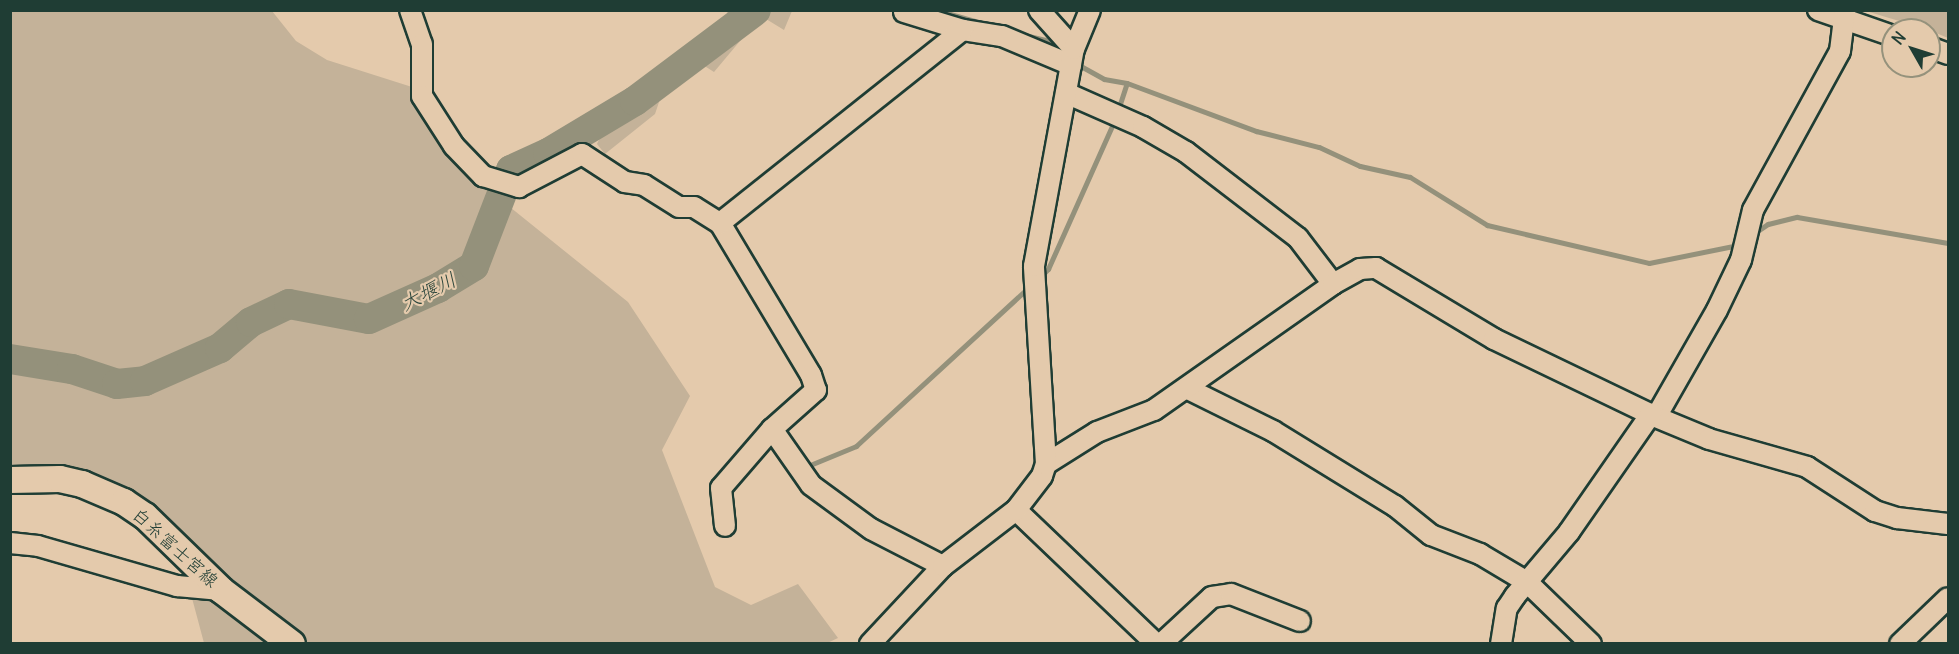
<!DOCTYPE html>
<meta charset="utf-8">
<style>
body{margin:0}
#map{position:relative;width:1959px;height:654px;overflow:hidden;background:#e4caac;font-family:Delius,"Klee One",sans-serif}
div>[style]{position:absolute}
.green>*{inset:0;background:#c4b299}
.stream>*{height:5px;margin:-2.5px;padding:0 2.5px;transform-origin:2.5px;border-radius:2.5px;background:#94917b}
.river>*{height:30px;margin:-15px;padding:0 15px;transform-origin:15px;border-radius:15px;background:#94917b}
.roads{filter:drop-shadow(2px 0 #1f3d34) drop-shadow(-2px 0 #1f3d34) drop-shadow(0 2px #1f3d34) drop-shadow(0 -2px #1f3d34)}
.minor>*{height:20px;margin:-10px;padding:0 10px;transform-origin:10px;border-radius:10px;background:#e4caac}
.major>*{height:26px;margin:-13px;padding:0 13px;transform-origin:13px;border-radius:13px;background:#e4caac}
span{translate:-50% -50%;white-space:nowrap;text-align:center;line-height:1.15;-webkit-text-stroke:4.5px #e4caac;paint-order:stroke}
.street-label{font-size:18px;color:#1f3d34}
.water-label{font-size:20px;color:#2b453b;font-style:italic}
.frame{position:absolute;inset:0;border:12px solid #1f3d34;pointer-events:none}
.north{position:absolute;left:1881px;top:18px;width:60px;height:60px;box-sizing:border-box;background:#e4caac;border:2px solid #95927c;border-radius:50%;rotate:309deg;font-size:16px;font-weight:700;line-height:24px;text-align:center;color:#1f3d34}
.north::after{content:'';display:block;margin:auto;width:21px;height:27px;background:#1f3d34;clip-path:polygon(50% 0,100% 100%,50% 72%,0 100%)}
</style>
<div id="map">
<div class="green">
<i style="clip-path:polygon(11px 11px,272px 11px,296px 41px,327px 60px,412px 87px,498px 191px,483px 238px,506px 204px,628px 302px,690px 396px,662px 450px,715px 587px,751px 605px,798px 584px,838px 638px,825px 644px,204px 643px,173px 527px,113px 485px,40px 464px,11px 469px)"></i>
<i style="clip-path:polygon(726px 11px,792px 11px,784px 30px,761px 16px,714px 72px,703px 65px,660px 99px,655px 114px,605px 154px,597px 144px,614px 108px,728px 14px)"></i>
<i style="clip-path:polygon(1866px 11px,1948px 11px,1948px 38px,1929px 30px)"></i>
</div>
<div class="stream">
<i style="left:936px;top:10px;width:51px;rotate:15.9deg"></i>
<i style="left:1020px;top:34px;width:26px;rotate:13deg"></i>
<i style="left:1045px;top:40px;width:25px;rotate:34deg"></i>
<i style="left:1077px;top:64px;width:31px;rotate:29deg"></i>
<i style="left:1104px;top:79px;width:23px;rotate:10deg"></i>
<i style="left:1127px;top:83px;width:138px;rotate:20.4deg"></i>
<i style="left:1256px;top:131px;width:65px;rotate:14.3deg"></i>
<i style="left:1319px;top:147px;width:45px;rotate:24.9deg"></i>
<i style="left:1360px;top:166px;width:51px;rotate:12.4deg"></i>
<i style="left:1410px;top:177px;width:91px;rotate:31.9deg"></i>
<i style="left:1487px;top:225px;width:166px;rotate:13.2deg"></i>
<i style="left:1649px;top:263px;width:91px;rotate:-11.4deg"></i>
<i style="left:1118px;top:110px;width:28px;rotate:-72deg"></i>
<i style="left:1753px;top:234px;width:18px;rotate:-34deg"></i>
<i style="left:1768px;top:224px;width:30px;rotate:-14deg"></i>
<i style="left:1797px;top:217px;width:153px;rotate:9.8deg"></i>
<i style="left:1039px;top:278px;width:13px;rotate:-45deg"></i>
<i style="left:1048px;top:269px;width:164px;rotate:-65.9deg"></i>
<i style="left:810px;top:465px;width:50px;rotate:-22.4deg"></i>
<i style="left:856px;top:446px;width:236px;rotate:-42.6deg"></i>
</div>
<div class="river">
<i style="left:10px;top:359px;width:63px;rotate:9.2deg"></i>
<i style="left:72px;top:369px;width:47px;rotate:18.4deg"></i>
<i style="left:117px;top:384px;width:28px;rotate:-6deg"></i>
<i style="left:145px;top:381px;width:82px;rotate:-23.7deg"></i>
<i style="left:220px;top:348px;width:40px;rotate:-40deg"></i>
<i style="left:251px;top:322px;width:42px;rotate:-25.3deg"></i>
<i style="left:289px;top:304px;width:81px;rotate:10.6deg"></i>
<i style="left:369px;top:319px;width:76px;rotate:-24.2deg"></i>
<i style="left:438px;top:288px;width:42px;rotate:-31.4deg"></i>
<i style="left:474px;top:266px;width:103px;rotate:-68.9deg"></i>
<i style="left:511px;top:170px;width:41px;rotate:-24.7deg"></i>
<i style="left:548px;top:153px;width:101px;rotate:-30.9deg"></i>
<i style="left:635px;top:101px;width:151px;rotate:-36.9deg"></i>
</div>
<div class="roads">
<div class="minor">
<i style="left:410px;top:10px;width:36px;rotate:71deg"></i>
<i style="left:422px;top:44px;width:52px;rotate:90deg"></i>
<i style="left:422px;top:96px;width:59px;rotate:57.4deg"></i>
<i style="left:454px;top:146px;width:42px;rotate:46deg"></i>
<i style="left:483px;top:176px;width:38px;rotate:17deg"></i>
<i style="left:519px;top:187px;width:71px;rotate:-27.6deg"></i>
<i style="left:582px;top:154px;width:51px;rotate:33.1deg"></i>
<i style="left:625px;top:182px;width:19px;rotate:9deg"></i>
<i style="left:644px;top:185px;width:41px;rotate:32.2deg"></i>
<i style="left:679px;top:207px;width:15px"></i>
<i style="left:694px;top:207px;width:31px;rotate:32deg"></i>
<i style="left:720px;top:223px;width:177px;rotate:59.1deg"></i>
<i style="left:811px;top:375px;width:16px;rotate:72deg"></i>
<i style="left:816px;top:390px;width:59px;rotate:138.4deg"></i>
<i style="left:772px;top:429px;width:78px;rotate:130.8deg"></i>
<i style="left:721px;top:488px;width:38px;rotate:84deg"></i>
<i style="left:1039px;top:10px;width:52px;rotate:48.1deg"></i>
<i style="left:1818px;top:10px;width:79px;rotate:19.1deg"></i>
<i style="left:904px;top:12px;width:62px;rotate:17deg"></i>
<i style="left:963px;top:30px;width:39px;rotate:9deg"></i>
<i style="left:1002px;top:36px;width:75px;rotate:22.8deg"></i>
<i style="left:1929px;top:47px;width:20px;rotate:20deg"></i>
<i style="left:1066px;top:93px;width:84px;rotate:23.8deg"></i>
<i style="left:1143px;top:127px;width:50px;rotate:30.2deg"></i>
<i style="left:1186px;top:152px;width:141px;rotate:37.5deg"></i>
<i style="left:1298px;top:238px;width:58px;rotate:52.7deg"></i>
<i style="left:720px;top:223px;width:310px;rotate:-38.5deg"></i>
<i style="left:1188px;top:389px;width:95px;rotate:26.3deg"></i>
<i style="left:1273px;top:431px;width:143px;rotate:31.6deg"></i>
<i style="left:1395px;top:506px;width:46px;rotate:38.9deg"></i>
<i style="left:1431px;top:535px;width:53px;rotate:21.2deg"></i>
<i style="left:1480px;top:554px;width:55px;rotate:30.8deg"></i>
<i style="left:1527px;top:582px;width:89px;rotate:44.1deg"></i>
<i style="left:1656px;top:417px;width:123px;rotate:-60.3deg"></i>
<i style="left:1717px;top:310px;width:55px;rotate:-64.4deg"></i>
<i style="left:1741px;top:260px;width:51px;rotate:-76.5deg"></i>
<i style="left:1753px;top:210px;width:181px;rotate:-61.3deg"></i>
<i style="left:1840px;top:51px;width:41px;rotate:-83deg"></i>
<i style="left:772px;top:429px;width:68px;rotate:55.1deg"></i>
<i style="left:811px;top:485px;width:74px;rotate:36.3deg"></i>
<i style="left:871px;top:529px;width:81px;rotate:27.2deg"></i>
<i style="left:1046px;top:464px;width:60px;rotate:-32.1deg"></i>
<i style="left:1097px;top:432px;width:61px;rotate:-21.1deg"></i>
<i style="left:1154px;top:410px;width:219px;rotate:-35.1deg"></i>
<i style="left:1333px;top:284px;width:31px;rotate:-29deg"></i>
<i style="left:1360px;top:269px;width:16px;rotate:-4deg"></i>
<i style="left:1376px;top:268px;width:138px;rotate:31deg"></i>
<i style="left:1494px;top:339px;width:180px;rotate:25.7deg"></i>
<i style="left:1656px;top:417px;width:57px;rotate:22.5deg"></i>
<i style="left:1709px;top:439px;width:102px;rotate:15.9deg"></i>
<i style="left:1807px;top:467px;width:81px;rotate:32.9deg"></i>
<i style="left:1875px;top:511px;width:23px;rotate:18deg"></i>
<i style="left:1897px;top:518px;width:51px;rotate:6.7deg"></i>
<i style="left:1016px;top:510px;width:194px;rotate:43.7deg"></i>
<i style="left:10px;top:543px;width:28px;rotate:6deg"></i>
<i style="left:38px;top:546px;width:145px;rotate:16.1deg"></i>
<i style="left:177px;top:586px;width:44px;rotate:5.2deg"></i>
<i style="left:870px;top:644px;width:107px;rotate:-46.9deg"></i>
<i style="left:943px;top:566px;width:92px;rotate:-37.5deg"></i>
<i style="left:1016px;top:510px;width:43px;rotate:-52.6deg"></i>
<i style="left:1042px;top:476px;width:13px;rotate:-72deg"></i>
<i style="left:1046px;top:464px;width:198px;rotate:-93.5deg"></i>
<i style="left:1034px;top:266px;width:221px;rotate:-79.6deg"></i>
<i style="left:1074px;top:49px;width:42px;rotate:-67.7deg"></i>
<i style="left:1161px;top:644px;width:69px;rotate:-42.7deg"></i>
<i style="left:1212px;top:597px;width:19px;rotate:-9deg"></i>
<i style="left:1231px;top:594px;width:74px;rotate:21.4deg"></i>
<i style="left:1501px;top:644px;width:36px;rotate:-81deg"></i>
<i style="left:1507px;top:608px;width:14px;rotate:-56deg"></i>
<i style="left:1515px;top:596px;width:84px;rotate:-49.8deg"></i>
<i style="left:1569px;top:532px;width:144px;rotate:-55.2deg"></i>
<i style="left:1900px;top:644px;width:66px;rotate:-43.8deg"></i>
</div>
<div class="major">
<i style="left:10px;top:480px;width:50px;rotate:-1.1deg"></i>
<i style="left:60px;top:479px;width:23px;rotate:13deg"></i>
<i style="left:82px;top:484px;width:46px;rotate:23.2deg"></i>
<i style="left:124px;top:502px;width:25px;rotate:34deg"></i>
<i style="left:145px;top:516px;width:106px;rotate:44.2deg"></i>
<i style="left:221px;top:590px;width:89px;rotate:37.3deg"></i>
</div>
</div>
<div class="street-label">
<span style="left:175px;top:548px;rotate:42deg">白糸富士宮線</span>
</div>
<div class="water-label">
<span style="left:428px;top:291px;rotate:-27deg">大堰川</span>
</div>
<div class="frame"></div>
<div class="north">N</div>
</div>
